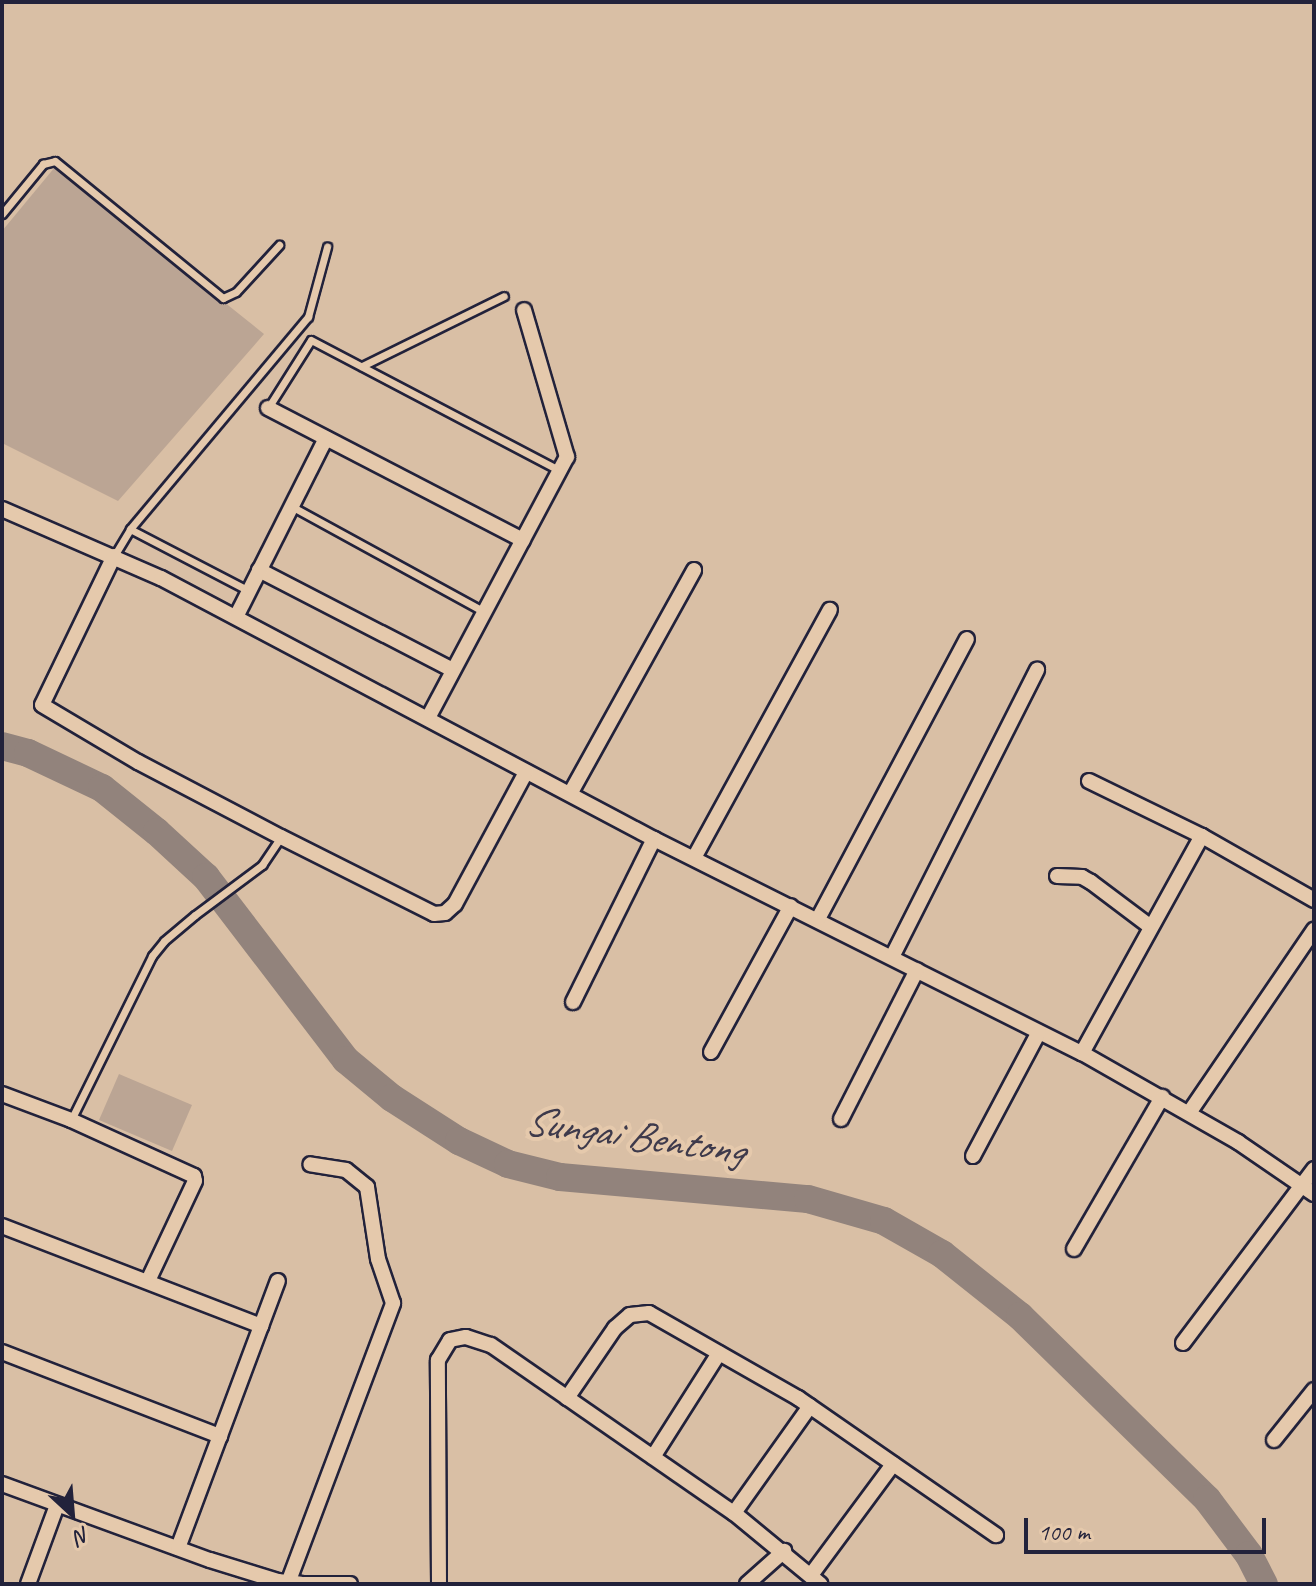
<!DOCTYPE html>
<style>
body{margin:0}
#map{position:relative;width:1316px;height:1586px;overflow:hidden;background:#d9bfa5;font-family:Caveat,sans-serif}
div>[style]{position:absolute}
.green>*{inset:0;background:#bba594}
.river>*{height:28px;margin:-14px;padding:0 14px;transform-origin:14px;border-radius:14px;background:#92837c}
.roads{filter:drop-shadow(2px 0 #22223b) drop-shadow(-2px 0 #22223b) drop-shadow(0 2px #22223b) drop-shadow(0 -2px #22223b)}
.lane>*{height:7px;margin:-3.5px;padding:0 3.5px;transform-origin:3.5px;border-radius:3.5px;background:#e5c9ac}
.street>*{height:14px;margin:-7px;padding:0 7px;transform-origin:7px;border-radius:7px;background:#e5c9ac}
span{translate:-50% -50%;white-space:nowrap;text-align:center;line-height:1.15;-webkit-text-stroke:8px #e5c9ac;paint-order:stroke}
.water-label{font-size:42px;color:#3e3a4b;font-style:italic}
.frame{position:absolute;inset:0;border:4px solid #22223b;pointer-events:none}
.north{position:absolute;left:32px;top:1474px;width:80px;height:80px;-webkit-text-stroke:6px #e5c9ac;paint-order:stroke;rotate:154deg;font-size:22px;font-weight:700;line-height:32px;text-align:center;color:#22223b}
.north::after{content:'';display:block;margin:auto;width:28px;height:36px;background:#22223b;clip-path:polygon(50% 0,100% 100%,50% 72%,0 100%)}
.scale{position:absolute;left:1024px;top:1518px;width:242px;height:36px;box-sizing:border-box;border:4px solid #22223b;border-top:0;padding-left:10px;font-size:24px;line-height:28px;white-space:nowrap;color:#22223b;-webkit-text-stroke:6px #e5c9ac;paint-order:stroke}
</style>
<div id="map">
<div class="green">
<i style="clip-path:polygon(55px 167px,264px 334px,118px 501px,2px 443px,2px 231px)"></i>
<i style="clip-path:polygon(119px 1074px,192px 1105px,172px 1151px,99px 1120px)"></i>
</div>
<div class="river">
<i style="left:2px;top:746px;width:27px;rotate:15deg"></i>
<i style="left:28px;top:753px;width:82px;rotate:25.3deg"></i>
<i style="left:102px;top:788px;width:70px;rotate:38.7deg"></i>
<i style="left:157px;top:832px;width:67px;rotate:42.6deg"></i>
<i style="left:206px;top:877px;width:230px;rotate:52.6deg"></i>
<i style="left:346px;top:1060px;width:60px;rotate:39.6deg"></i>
<i style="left:392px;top:1098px;width:80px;rotate:32.7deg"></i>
<i style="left:459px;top:1141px;width:54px;rotate:25.1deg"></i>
<i style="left:508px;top:1164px;width:54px;rotate:14deg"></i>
<i style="left:560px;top:1177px;width:249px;rotate:5.1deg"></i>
<i style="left:808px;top:1199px;width:79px;rotate:16.1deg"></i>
<i style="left:884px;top:1221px;width:67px;rotate:29.6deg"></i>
<i style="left:942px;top:1254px;width:100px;rotate:38.5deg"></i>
<i style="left:1020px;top:1316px;width:262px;rotate:44.4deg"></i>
<i style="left:1207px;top:1499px;width:70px;rotate:53.1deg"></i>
<i style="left:1249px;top:1555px;width:33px;rotate:63deg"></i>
</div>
<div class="roads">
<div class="lane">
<i style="left:2px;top:214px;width:65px;rotate:-50.6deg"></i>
<i style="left:43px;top:164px;width:12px;rotate:-14deg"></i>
<i style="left:55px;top:161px;width:217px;rotate:39.2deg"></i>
<i style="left:223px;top:298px;width:14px;rotate:-25deg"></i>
<i style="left:236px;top:292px;width:64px;rotate:-47.5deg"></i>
<i style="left:362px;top:366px;width:158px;rotate:-26.2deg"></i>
<i style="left:268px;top:408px;width:80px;rotate:-57.7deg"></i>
<i style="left:311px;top:340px;width:281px;rotate:27.7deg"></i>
<i style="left:291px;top:506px;width:221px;rotate:28.7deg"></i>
<i style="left:130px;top:529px;width:134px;rotate:27.5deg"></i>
<i style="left:114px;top:556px;width:31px;rotate:-59deg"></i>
<i style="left:130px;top:529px;width:277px;rotate:-50deg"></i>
<i style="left:308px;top:317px;width:73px;rotate:-74.8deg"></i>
<i style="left:71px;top:1120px;width:183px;rotate:-63.7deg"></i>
<i style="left:152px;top:956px;width:19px;rotate:-51deg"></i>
<i style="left:164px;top:941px;width:40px;rotate:-40deg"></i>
<i style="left:195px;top:915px;width:84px;rotate:-36.7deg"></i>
<i style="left:262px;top:865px;width:34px;rotate:-56deg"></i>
</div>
<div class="street">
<i style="left:268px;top:408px;width:287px;rotate:27.4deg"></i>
<i style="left:2px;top:509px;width:173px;rotate:23.5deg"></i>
<i style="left:161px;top:578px;width:558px;rotate:27.9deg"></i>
<i style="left:654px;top:839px;width:479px;rotate:26.6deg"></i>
<i style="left:1082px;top:1053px;width:180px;rotate:29.7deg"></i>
<i style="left:1238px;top:1142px;width:92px;rotate:34.4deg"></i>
<i style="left:114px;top:556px;width:165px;rotate:115.8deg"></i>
<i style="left:42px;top:705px;width:112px;rotate:30.7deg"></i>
<i style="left:138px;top:762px;width:161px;rotate:27.7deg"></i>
<i style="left:281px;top:837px;width:171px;rotate:26.7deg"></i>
<i style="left:434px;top:914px;width:11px;rotate:-5deg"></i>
<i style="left:445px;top:913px;width:13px;rotate:-42deg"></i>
<i style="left:455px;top:904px;width:150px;rotate:-61.7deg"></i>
<i style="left:259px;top:570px;width:218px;rotate:27.3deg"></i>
<i style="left:236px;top:617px;width:200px;rotate:-63.3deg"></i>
<i style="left:428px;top:718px;width:296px;rotate:-62deg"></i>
<i style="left:567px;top:457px;width:153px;rotate:-106.3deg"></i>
<i style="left:1089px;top:781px;width:126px;rotate:26deg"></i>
<i style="left:1202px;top:836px;width:129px;rotate:29.7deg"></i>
<i style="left:570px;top:794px;width:256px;rotate:-61deg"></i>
<i style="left:694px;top:858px;width:283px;rotate:-61.3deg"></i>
<i style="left:1057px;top:876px;width:25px;rotate:2deg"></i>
<i style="left:1082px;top:877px;width:10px;rotate:29deg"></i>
<i style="left:1091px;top:882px;width:75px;rotate:36.9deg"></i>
<i style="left:818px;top:919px;width:317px;rotate:-62deg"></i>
<i style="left:892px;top:957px;width:322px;rotate:-63.2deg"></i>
<i style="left:573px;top:1002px;width:182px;rotate:-63.6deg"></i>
<i style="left:711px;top:1052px;width:166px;rotate:-61.3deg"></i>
<i style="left:1082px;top:1053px;width:248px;rotate:-61.1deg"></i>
<i style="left:2px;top:1094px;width:74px;rotate:20.6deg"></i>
<i style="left:71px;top:1120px;width:135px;rotate:24.5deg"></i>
<i style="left:194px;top:1176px;width:5px;rotate:79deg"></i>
<i style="left:195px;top:1181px;width:110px;rotate:115.2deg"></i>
<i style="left:1189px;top:1113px;width:222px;rotate:-55.7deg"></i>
<i style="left:841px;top:1119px;width:167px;rotate:-63deg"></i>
<i style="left:973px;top:1156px;width:140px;rotate:-62deg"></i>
<i style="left:2px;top:1226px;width:278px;rotate:21.1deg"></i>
<i style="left:1074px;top:1249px;width:176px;rotate:-59.9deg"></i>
<i style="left:1183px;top:1343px;width:218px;rotate:-53deg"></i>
<i style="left:2px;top:1352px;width:234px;rotate:21.1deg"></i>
<i style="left:567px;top:1398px;width:85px;rotate:-55.6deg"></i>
<i style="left:615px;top:1328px;width:20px;rotate:-41deg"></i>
<i style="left:630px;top:1315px;width:19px;rotate:-6deg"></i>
<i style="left:649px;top:1313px;width:172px;rotate:29.7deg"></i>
<i style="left:798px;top:1398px;width:241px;rotate:34.7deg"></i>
<i style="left:1274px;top:1440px;width:64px;rotate:-51.3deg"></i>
<i style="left:653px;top:1457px;width:123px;rotate:-57.6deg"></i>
<i style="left:2px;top:1484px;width:221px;rotate:20.1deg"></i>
<i style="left:210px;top:1560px;width:71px;rotate:17.2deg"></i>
<i style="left:278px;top:1581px;width:23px;rotate:7deg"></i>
<i style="left:734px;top:1513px;width:131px;rotate:-54.6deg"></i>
<i style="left:178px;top:1548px;width:285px;rotate:-69.5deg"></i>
<i style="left:811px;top:1575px;width:138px;rotate:-53.5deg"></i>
<i style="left:288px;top:1583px;width:299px;rotate:-69.4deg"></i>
<i style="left:393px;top:1303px;width:46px;rotate:-108.8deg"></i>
<i style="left:378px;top:1259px;width:73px;rotate:-98.7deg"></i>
<i style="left:367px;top:1187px;width:27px;rotate:-141deg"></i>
<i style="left:346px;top:1170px;width:36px;rotate:-171deg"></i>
<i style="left:28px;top:1584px;width:84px;rotate:-69.8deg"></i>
<i style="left:304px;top:1584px;width:46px"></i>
<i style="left:439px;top:1584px;width:224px;rotate:-90.3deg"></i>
<i style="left:438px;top:1360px;width:23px;rotate:-59deg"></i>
<i style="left:450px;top:1340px;width:16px;rotate:-11deg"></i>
<i style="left:466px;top:1337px;width:26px;rotate:18deg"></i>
<i style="left:491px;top:1345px;width:295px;rotate:34.7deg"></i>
<i style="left:734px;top:1513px;width:112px;rotate:39.5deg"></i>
<i style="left:747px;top:1584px;width:50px;rotate:-41.7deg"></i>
</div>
</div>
<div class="water-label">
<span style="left:634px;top:1136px;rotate:8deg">Sungai Bentong</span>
</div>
<div class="frame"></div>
<div class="north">N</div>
<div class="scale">100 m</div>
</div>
